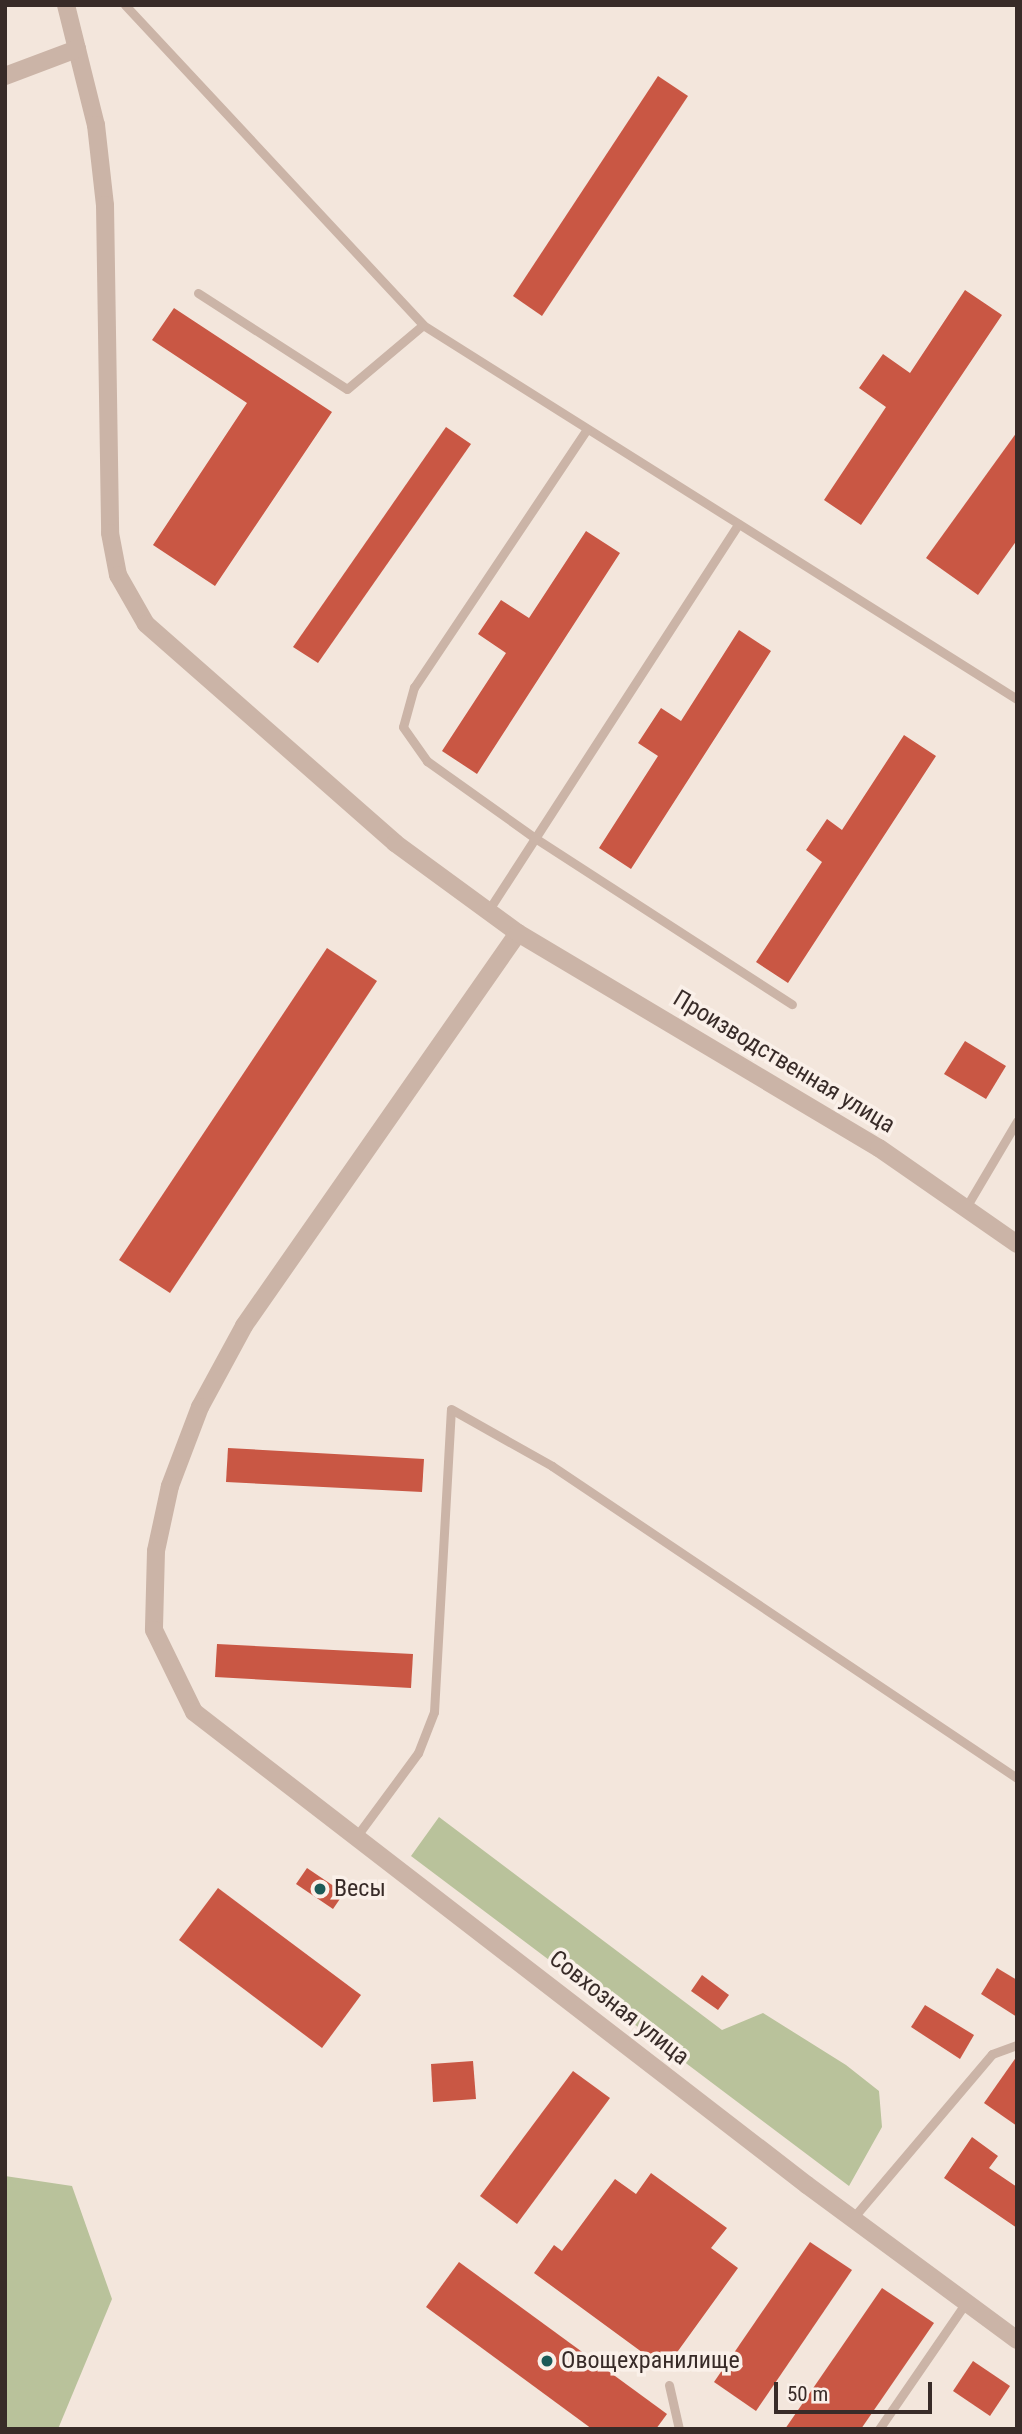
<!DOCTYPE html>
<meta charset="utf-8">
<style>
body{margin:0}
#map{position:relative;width:1022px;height:2434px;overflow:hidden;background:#f3e6dc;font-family:"Roboto Condensed",sans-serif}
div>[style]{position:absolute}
.green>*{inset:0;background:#b9c29b}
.building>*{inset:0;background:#c95744}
.lane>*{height:9px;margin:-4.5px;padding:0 4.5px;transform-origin:4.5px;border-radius:4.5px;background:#cbb4a7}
.street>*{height:18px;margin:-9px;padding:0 9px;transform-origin:9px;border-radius:9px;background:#cbb4a7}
.dots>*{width:19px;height:19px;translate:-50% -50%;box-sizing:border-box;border:4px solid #faf0e9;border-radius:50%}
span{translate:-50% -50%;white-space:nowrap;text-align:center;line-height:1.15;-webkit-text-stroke:7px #faf0e9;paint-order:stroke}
.street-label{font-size:24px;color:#382b28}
.poi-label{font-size:24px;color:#382b28}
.left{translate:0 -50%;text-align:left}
.frame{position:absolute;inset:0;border:7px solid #382b28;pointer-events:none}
.scale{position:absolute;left:774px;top:2382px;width:158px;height:32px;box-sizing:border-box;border:4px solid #382b28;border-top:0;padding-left:9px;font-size:21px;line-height:24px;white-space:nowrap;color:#382b28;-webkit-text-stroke:5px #faf0e9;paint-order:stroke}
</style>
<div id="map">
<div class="green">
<i style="clip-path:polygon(439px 1817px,722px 2030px,763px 2013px,846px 2065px,879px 2091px,882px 2127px,849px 2186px,411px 1856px)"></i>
<i style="clip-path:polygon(5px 2176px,72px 2186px,112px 2299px,58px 2429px,5px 2429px)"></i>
</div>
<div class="building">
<i style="clip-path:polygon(658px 76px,688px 96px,542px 316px,513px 296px)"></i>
<i style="clip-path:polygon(965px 290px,1002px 315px,861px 525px,824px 500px,886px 407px,859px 388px,883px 354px,910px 373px)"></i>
<i style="clip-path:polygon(174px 308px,332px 412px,215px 586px,153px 545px,247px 403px,152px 340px)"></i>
<i style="clip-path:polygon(446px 427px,471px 444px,318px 663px,293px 647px)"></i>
<i style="clip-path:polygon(1017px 432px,1017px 540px,978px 595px,926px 558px)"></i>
<i style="clip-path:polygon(586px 531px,620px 553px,477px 774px,442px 751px,506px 653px,478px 634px,501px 600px,529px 618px)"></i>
<i style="clip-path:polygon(739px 630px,771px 651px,631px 869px,599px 848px,658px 756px,638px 743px,661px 708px,681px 721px)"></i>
<i style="clip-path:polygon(904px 735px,936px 756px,788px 983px,756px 962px,822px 862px,806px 850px,827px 819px,842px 830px)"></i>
<i style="clip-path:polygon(327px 948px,377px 981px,170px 1293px,119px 1260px)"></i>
<i style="clip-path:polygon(965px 1041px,1006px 1066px,986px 1099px,944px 1074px)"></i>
<i style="clip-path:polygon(228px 1448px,424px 1459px,422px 1492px,226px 1482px)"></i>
<i style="clip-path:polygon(217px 1644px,413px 1654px,411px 1688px,215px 1677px)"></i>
<i style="clip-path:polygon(307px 1868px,344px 1893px,333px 1909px,296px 1884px)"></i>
<i style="clip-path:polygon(218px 1888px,361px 1995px,322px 2048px,179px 1940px)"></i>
<i style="clip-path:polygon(997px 1968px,1017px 1980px,1017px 2017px,981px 1994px)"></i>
<i style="clip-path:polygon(702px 1975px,729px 1995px,718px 2010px,691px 1991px)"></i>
<i style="clip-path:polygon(925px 2005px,974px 2035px,960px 2059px,911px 2027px)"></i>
<i style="clip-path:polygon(1017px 2056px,1017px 2126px,984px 2103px)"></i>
<i style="clip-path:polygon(473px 2061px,476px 2099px,433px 2102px,431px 2064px)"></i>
<i style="clip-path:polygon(573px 2071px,610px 2098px,517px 2224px,480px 2196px)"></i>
<i style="clip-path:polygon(972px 2137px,998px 2156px,989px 2168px,1017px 2187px,1017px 2228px,944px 2178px)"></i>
<i style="clip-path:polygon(651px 2173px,727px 2228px,711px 2248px,738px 2268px,665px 2369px,534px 2273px,554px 2245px,562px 2251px,615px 2179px,636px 2194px)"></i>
<i style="clip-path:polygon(810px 2242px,852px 2270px,756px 2411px,714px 2382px)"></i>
<i style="clip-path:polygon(459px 2262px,667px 2414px,656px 2429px,592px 2429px,426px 2307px)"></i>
<i style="clip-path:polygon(882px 2288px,934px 2323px,861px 2429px,785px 2429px)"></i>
<i style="clip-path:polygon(973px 2361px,1010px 2386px,990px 2416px,953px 2391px)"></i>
</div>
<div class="lane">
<i style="left:125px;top:5px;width:437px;rotate:47deg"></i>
<i style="left:423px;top:325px;width:702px;rotate:32.2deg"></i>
<i style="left:198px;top:293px;width:177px;rotate:32.8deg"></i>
<i style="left:347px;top:389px;width:99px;rotate:-40.1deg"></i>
<i style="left:587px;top:429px;width:311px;rotate:123.8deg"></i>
<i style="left:414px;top:687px;width:41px;rotate:105.4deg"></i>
<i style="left:403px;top:727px;width:42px;rotate:54.8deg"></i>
<i style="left:427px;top:761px;width:133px;rotate:35.5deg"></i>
<i style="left:535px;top:838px;width:306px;rotate:32.9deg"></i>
<i style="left:488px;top:911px;width:461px;rotate:-57.1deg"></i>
<i style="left:965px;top:1209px;width:102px;rotate:-59.4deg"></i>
<i style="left:356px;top:1837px;width:104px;rotate:-53.6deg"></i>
<i style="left:418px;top:1753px;width:44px;rotate:-68.7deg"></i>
<i style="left:434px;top:1712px;width:303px;rotate:-86.8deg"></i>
<i style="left:451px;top:1409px;width:116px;rotate:29.4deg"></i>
<i style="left:552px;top:1466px;width:560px;rotate:33.86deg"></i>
<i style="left:853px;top:2218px;width:215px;rotate:-49.7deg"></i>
<i style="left:992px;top:2054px;width:27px;rotate:-20deg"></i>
<i style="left:669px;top:2385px;width:45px;rotate:77.2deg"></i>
<i style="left:879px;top:2429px;width:152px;rotate:-55.5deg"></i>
</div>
<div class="street">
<i style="left:66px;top:5px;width:124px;rotate:76deg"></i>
<i style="left:96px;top:125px;width:81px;rotate:83.6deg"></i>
<i style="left:105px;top:205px;width:328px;rotate:89.1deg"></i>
<i style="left:110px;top:533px;width:43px;rotate:79.2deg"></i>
<i style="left:118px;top:575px;width:56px;rotate:60.3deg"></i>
<i style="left:146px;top:624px;width:332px;rotate:41.3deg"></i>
<i style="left:395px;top:843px;width:152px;rotate:36.2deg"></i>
<i style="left:518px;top:933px;width:479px;rotate:124.9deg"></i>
<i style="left:244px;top:1326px;width:92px;rotate:118.5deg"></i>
<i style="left:200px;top:1407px;width:85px;rotate:110.8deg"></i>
<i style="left:170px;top:1486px;width:66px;rotate:102.2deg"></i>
<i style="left:156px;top:1551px;width:79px;rotate:91.5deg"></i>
<i style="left:154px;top:1630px;width:91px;rotate:64deg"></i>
<i style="left:194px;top:1712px;width:774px;rotate:37.65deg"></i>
<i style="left:807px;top:2185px;width:261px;rotate:36.4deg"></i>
<i style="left:5px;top:76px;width:77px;rotate:-20.6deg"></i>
<i style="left:518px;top:933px;width:420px;rotate:30.8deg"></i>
<i style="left:879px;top:1148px;width:168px;rotate:34.8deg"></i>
</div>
<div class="dots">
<i style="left:320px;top:1889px;background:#1c5a58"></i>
<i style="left:547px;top:2361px;background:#1c5a58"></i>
</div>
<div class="street-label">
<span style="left:784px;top:1062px;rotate:31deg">Производственная улица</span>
<span style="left:619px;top:2008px;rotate:38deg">Совхозная улица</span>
</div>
<div class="poi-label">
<span class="left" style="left:334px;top:1889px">Весы</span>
<span class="left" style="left:561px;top:2361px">Овощехранилище</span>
</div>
<div class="frame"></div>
<div class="scale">50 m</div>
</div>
